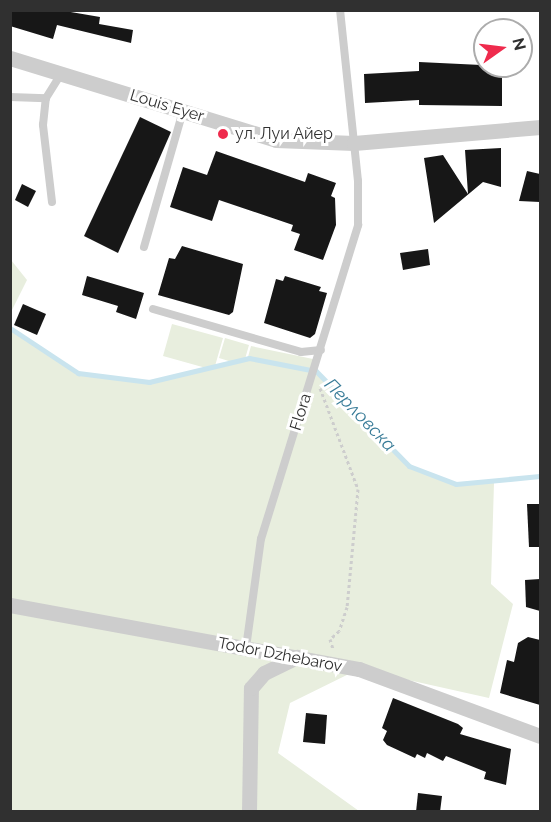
<!DOCTYPE html>
<meta charset="utf-8">
<style>
body{margin:0}
#map{position:relative;width:551px;height:822px;overflow:hidden;background:#fff;font-family:Raleway,sans-serif}
div>[style]{position:absolute}
.green>*{inset:0;background:#e8eede}
.stream>*{height:5px;margin:-2.5px;padding:0 2.5px;transform-origin:2.5px;border-radius:2.5px;background:#c9e4ee}
.building>*{inset:0;background:#171717}
.path>*{height:3px;margin-top:-1.5px;transform-origin:0;background:repeating-linear-gradient(90deg,#cdcdcd 0 3px,transparent 0 6px)}
.lane>*{height:8px;margin:-4px;padding:0 4px;transform-origin:4px;border-radius:4px;background:#cdcdcd}
.street>*{height:15px;margin:-7.5px;padding:0 7.5px;transform-origin:7.5px;border-radius:7.5px;background:#cdcdcd}
.dots>*{width:16px;height:16px;translate:-50% -50%;box-sizing:border-box;border:3px solid #fff;border-radius:50%}
span{translate:-50% -50%;white-space:nowrap;text-align:center;line-height:1.15;-webkit-text-stroke:6px #fff;paint-order:stroke}
.street-label{font-size:16px;color:#303030}
.poi-label{font-size:16px;color:#303030}
.left{translate:0 -50%;text-align:left}
.water-label{font-size:18px;color:#397c98;font-style:italic}
.frame{position:absolute;inset:0;border:12px solid #303030;pointer-events:none}
.north{position:absolute;left:473px;top:18px;width:60px;height:60px;box-sizing:border-box;background:#fff;border:2px solid #acacac;border-radius:50%;rotate:76deg;font-size:16px;font-weight:700;line-height:24px;text-align:center;color:#303030}
.north::after{content:'';display:block;margin:auto;width:21px;height:27px;background:#ef2b4d;clip-path:polygon(50% 0,100% 100%,50% 72%,0 100%)}
</style>
<div id="map">
<div class="green">
<i style="clip-path:polygon(11px 260px,27px 280px,11px 312px)"></i>
<i style="clip-path:polygon(172px 324px,223px 338px,215px 366px,232px 362px,219px 358px,225px 338px,249px 345px,245px 359px,316px 371px,409px 466px,456px 484px,494px 483px,491px 584px,513px 604px,489px 698px,359px 669px,290px 703px,278px 753px,359px 811px,11px 811px,10px 328px,78px 373px,149px 382px,206px 368px,163px 356px)"></i>
<i style="clip-path:polygon(251px 346px,313px 359px,314px 369px,248px 357px)"></i>
</div>
<div class="stream">
<i style="left:10px;top:328px;width:82px;rotate:33.5deg"></i>
<i style="left:78px;top:373px;width:72px;rotate:7.2deg"></i>
<i style="left:149px;top:382px;width:103px;rotate:-13.5deg"></i>
<i style="left:249px;top:358px;width:68px;rotate:11deg"></i>
<i style="left:316px;top:371px;width:133px;rotate:45.6deg"></i>
<i style="left:409px;top:466px;width:50px;rotate:21deg"></i>
<i style="left:456px;top:484px;width:84px;rotate:-5.4deg"></i>
</div>
<div class="building">
<i style="clip-path:polygon(10px 10px,59px 10px,100px 17px,99px 24px,133px 30px,131px 43px,57px 25px,53px 39px,10px 26px)"></i>
<i style="clip-path:polygon(419px 62px,502px 66px,502px 106px,419px 105px,419px 100px,365px 103px,364px 74px,419px 71px)"></i>
<i style="clip-path:polygon(140px 117px,171px 132px,118px 253px,84px 236px)"></i>
<i style="clip-path:polygon(501px 148px,501px 187px,483px 182px,434px 223px,424px 158px,443px 155px,468px 194px,465px 150px)"></i>
<i style="clip-path:polygon(216px 151px,305px 182px,308px 173px,336px 183px,331px 196px,335px 198px,336px 225px,323px 260px,294px 250px,300px 234px,291px 231px,293px 225px,219px 200px,212px 221px,170px 207px,183px 167px,207px 175px)"></i>
<i style="clip-path:polygon(527px 171px,540px 174px,540px 202px,519px 201px)"></i>
<i style="clip-path:polygon(22px 184px,36px 191px,28px 207px,15px 200px)"></i>
<i style="clip-path:polygon(182px 246px,243px 264px,233px 312px,229px 315px,158px 295px,169px 258px,175px 259px)"></i>
<i style="clip-path:polygon(428px 249px,430px 265px,403px 270px,400px 253px)"></i>
<i style="clip-path:polygon(87px 276px,144px 293px,136px 319px,116px 312px,118px 306px,82px 295px)"></i>
<i style="clip-path:polygon(285px 276px,321px 287px,319px 291px,327px 293px,315px 334px,310px 338px,264px 323px,276px 279px,283px 281px)"></i>
<i style="clip-path:polygon(23px 304px,46px 314px,37px 335px,14px 325px)"></i>
<i style="clip-path:polygon(527px 504px,540px 504px,540px 547px,529px 547px)"></i>
<i style="clip-path:polygon(540px 579px,540px 611px,526px 607px,525px 580px)"></i>
<i style="clip-path:polygon(528px 637px,540px 640px,540px 705px,500px 693px,507px 660px,514px 662px,518px 643px)"></i>
<i style="clip-path:polygon(393px 698px,458px 724px,463px 728px,460px 734px,511px 749px,506px 785px,484px 779px,486px 772px,446px 756px,443px 761px,427px 753px,425px 758px,417px 754px,415px 758px,387px 745px,383px 740px,387px 731px,382px 728px)"></i>
<i style="clip-path:polygon(306px 713px,327px 715px,325px 744px,303px 742px)"></i>
<i style="clip-path:polygon(418px 793px,442px 796px,440px 812px,416px 812px)"></i>
</div>
<div class="path">
<i style="left:320px;top:388px;width:108px;rotate:69.4deg"></i>
<i style="left:358px;top:489px;width:119px;rotate:95.3deg"></i>
<i style="left:347px;top:607px;width:25px;rotate:108deg"></i>
<i style="left:339px;top:631px;width:12px;rotate:138deg"></i>
<i style="left:330px;top:639px;width:10px;rotate:73deg"></i>
</div>
<div class="lane">
<i style="left:10px;top:97px;width:36px;rotate:2deg"></i>
<i style="left:52px;top:202px;width:78px;rotate:-96.7deg"></i>
<i style="left:43px;top:125px;width:27px;rotate:-84deg"></i>
<i style="left:46px;top:98px;width:28px;rotate:-58deg"></i>
<i style="left:144px;top:247px;width:141px;rotate:-74deg"></i>
<i style="left:153px;top:309px;width:154px;rotate:16.2deg"></i>
<i style="left:301px;top:352px;width:20px;rotate:-6deg"></i>
<i style="left:246px;top:648px;width:110px;rotate:-82.2deg"></i>
<i style="left:261px;top:539px;width:329px;rotate:-72.8deg"></i>
<i style="left:358px;top:225px;width:44px;rotate:-90deg"></i>
<i style="left:358px;top:181px;width:172px;rotate:-96deg"></i>
</div>
<div class="street">
<i style="left:10px;top:58px;width:278px;rotate:17.1deg"></i>
<i style="left:276px;top:140px;width:78px;rotate:2.2deg"></i>
<i style="left:354px;top:143px;width:187px;rotate:-4.9deg"></i>
<i style="left:10px;top:605px;width:355px;rotate:10.4deg"></i>
<i style="left:359px;top:669px;width:193px;rotate:20.3deg"></i>
<i style="left:249px;top:812px;width:124px;rotate:-89.1deg"></i>
<i style="left:251px;top:688px;width:20px;rotate:-49deg"></i>
<i style="left:264px;top:673px;width:37px;rotate:-26deg"></i>
</div>
<div class="dots">
<i style="left:223px;top:134px;background:#ef2b4d"></i>
</div>
<div class="street-label">
<span style="left:167px;top:106px;rotate:17deg">Louis Eyer</span>
<span style="left:301px;top:412px;rotate:-73deg">Flora</span>
<span style="left:280px;top:655px;rotate:11deg">Todor Dzhebarov</span>
</div>
<div class="poi-label">
<span class="left" style="left:235px;top:134px">ул. Луи Айер</span>
</div>
<div class="water-label">
<span style="left:360px;top:415px;rotate:46deg">Перловска</span>
</div>
<div class="frame"></div>
<div class="north">N</div>
</div>
